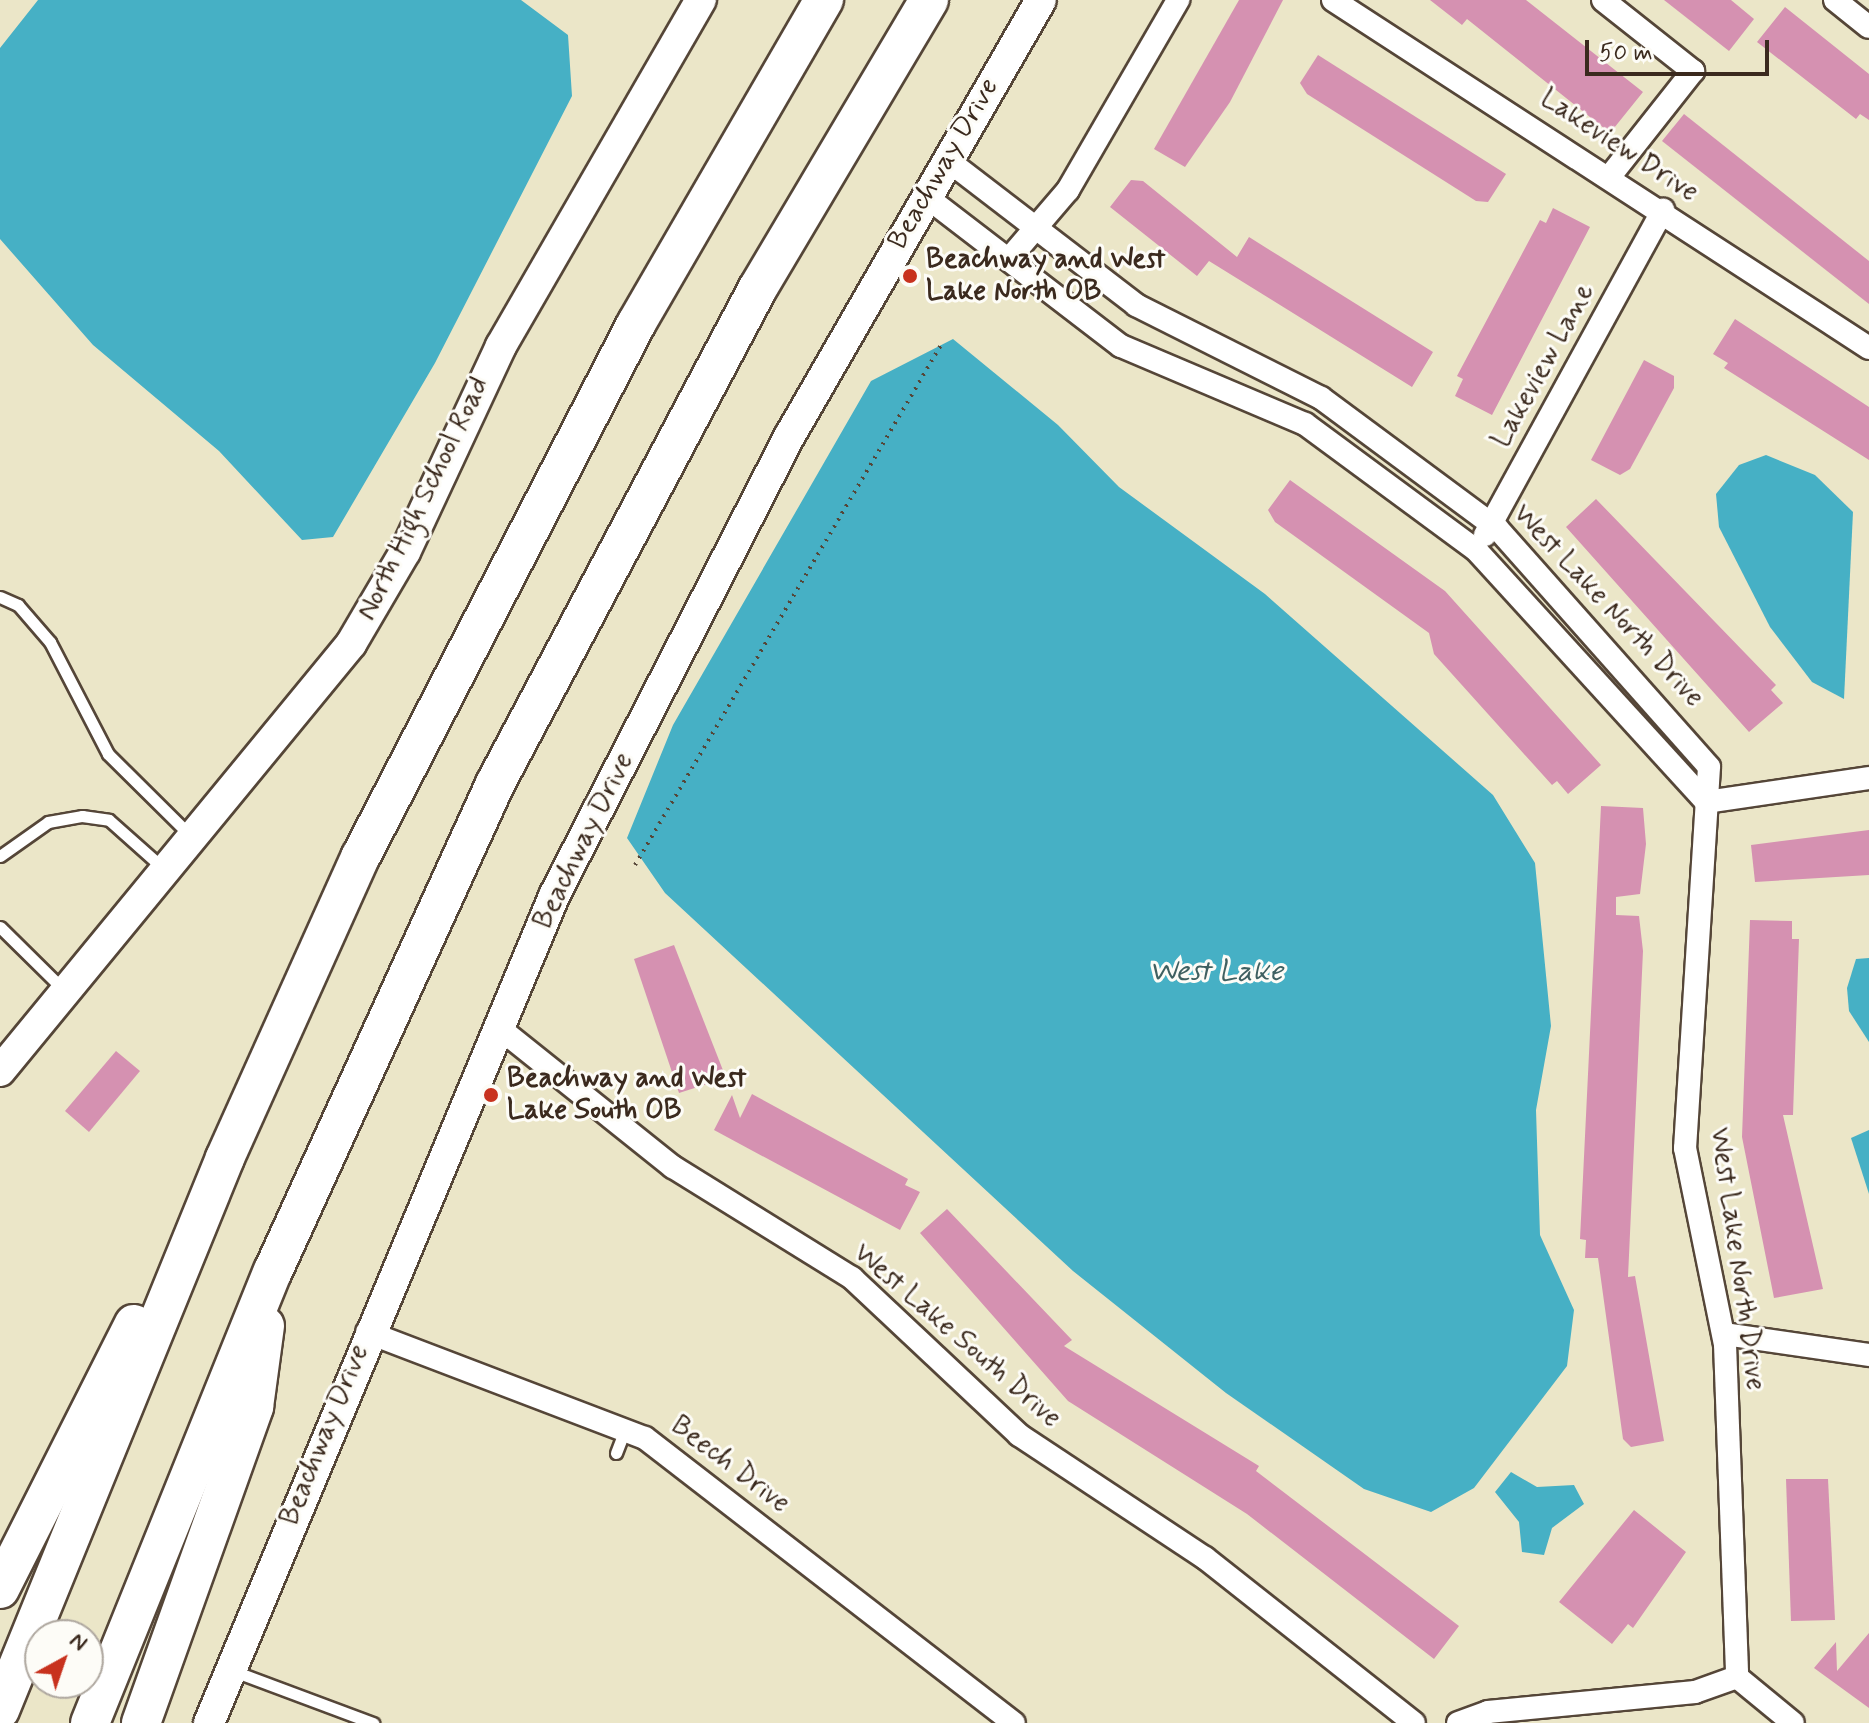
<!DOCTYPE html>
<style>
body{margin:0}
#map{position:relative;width:1869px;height:1723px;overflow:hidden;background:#ebe6c8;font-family:Mynerve,sans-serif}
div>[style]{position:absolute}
.water>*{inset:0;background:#46b0c5}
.building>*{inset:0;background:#d591b1}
.path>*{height:4px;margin-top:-2px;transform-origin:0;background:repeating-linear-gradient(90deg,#554638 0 2px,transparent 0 8px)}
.roads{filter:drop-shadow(2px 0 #554638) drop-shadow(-2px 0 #554638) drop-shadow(0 2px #554638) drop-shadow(0 -2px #554638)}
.lane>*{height:11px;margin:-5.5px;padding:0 5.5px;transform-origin:5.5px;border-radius:5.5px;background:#fff}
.street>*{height:22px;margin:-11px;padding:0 11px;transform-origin:11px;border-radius:11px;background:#fff}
.secondary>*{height:30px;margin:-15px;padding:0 15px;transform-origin:15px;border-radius:15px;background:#fff}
.highway>*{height:38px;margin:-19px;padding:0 19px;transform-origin:19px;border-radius:19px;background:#fff}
.dots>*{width:22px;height:22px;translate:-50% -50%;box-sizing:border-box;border:4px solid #fdfcf7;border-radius:50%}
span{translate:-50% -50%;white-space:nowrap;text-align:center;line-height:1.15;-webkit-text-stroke:6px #fdfcf7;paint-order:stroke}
.street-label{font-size:28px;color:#3b2a1e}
.poi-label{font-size:28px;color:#3b2a1e;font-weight:700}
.left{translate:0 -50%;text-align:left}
.water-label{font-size:30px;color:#3f6061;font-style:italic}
.north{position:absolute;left:24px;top:1619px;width:80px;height:80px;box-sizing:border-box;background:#fdfcf7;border:2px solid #afa8a0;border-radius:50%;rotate:40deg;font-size:22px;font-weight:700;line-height:32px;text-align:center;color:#3b2a1e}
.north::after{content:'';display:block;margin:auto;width:28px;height:36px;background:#c8321e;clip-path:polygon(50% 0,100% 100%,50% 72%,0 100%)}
.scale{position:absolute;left:1585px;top:40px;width:184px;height:36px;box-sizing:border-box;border:4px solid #3b2a1e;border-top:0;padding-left:10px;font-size:24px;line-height:28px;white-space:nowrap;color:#3b2a1e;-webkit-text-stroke:6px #fdfcf7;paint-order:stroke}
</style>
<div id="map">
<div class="water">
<i style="clip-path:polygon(38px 0,521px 0,568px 35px,572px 96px,435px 363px,333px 537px,302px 540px,219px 451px,93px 345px,0 239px,0 48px)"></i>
<i style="clip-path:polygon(953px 339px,1058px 425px,1119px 487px,1265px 594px,1493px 795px,1535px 863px,1551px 1026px,1536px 1110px,1540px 1235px,1574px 1310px,1567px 1366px,1474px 1488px,1431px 1512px,1364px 1489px,1226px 1393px,1073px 1271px,665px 893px,627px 838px,673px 725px,871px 381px)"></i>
<i style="clip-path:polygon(1766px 455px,1815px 475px,1853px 512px,1844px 699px,1812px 682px,1770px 627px,1719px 527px,1716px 494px,1739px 465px)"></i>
<i style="clip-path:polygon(1869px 958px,1869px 1042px,1849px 1011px,1847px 988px,1856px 959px)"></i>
<i style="clip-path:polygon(1869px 1130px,1869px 1194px,1851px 1138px)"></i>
<i style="clip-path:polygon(1511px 1472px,1537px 1487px,1574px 1485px,1584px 1504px,1552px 1528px,1544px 1555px,1522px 1552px,1519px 1522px,1495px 1492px)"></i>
</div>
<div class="building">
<i style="clip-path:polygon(1239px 0,1283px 0,1230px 102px,1185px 167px,1154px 149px)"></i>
<i style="clip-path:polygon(1430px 0,1526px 0,1643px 92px,1610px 133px,1467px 19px,1462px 25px)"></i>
<i style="clip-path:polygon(1664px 0,1731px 0,1754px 19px,1729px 51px)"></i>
<i style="clip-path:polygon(1785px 7px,1869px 74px,1869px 120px,1860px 114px,1856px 119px,1757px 42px)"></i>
<i style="clip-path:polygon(1318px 55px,1506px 174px,1488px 202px,1476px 201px,1307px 94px,1300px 83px)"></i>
<i style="clip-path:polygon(1684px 114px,1869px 261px,1869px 304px,1662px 141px)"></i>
<i style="clip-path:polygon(1131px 180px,1143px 181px,1237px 257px,1249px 237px,1433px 352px,1412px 387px,1209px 261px,1197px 276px,1110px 207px)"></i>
<i style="clip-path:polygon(1553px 208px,1590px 227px,1492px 415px,1455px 396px,1463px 379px,1457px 376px,1540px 220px,1546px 223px)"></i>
<i style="clip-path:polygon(1735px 319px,1869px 407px,1869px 460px,1724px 368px,1728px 363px,1713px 354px)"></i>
<i style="clip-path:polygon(1644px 360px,1674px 376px,1674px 388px,1630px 469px,1620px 475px,1591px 460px)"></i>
<i style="clip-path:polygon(1290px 480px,1445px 591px,1601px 765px,1568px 794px,1557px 781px,1552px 785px,1434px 654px,1429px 633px,1275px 522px,1268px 510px)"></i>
<i style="clip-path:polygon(1596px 499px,1776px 685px,1771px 690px,1783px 703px,1749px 732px,1566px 527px)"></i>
<i style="clip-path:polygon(1601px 806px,1643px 808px,1646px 844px,1640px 894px,1616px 897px,1616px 915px,1639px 916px,1643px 951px,1628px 1277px,1635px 1276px,1664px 1441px,1631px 1447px,1623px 1439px,1598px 1258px,1585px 1258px,1586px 1240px,1580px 1239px)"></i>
<i style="clip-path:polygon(1869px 830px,1869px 875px,1755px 882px,1751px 845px)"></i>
<i style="clip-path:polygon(1750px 920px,1792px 921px,1792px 939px,1799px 939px,1793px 1115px,1783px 1115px,1823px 1289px,1774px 1298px,1742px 1137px)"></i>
<i style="clip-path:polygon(674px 945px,726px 1078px,679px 1093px,634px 959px)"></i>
<i style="clip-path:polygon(116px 1051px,140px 1071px,89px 1132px,65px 1111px)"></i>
<i style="clip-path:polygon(752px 1094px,908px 1179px,905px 1185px,920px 1192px,900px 1230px,714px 1130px,732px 1095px,740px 1118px)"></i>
<i style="clip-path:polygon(947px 1209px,1072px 1340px,1064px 1346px,1259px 1466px,1256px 1471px,1459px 1626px,1434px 1659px,1247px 1514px,1068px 1401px,920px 1233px)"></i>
<i style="clip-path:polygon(1786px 1479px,1828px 1479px,1835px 1620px,1791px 1621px)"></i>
<i style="clip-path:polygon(1634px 1510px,1686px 1552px,1633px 1628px,1628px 1624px,1612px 1644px,1559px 1602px)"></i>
<i style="clip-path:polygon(1869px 1633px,1869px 1708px,1814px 1668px,1836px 1642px,1837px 1671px)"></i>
</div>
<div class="path">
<i style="left:635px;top:865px;width:603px;rotate:-59.52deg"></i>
</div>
<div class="roads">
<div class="lane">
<i style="left:0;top:597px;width:20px;rotate:24deg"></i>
<i style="left:18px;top:605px;width:49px;rotate:49.1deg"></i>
<i style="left:50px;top:642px;width:126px;rotate:62.6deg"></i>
<i style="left:108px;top:754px;width:117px;rotate:44.7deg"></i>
<i style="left:0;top:856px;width:59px;rotate:-35.3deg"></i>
<i style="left:48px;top:822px;width:35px;rotate:-10deg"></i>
<i style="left:82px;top:816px;width:27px;rotate:8deg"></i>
<i style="left:109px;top:820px;width:72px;rotate:41.6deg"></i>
<i style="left:0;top:927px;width:91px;rotate:44.6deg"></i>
<i style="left:616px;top:1453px;width:26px;rotate:-69deg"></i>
<i style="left:231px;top:1670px;width:152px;rotate:20.5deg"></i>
</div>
<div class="street">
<i style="left:1333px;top:0;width:639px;rotate:32.99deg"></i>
<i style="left:1603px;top:0;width:115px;rotate:38.3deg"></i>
<i style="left:1693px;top:71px;width:132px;rotate:128.3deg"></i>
<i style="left:1835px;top:0;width:43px;rotate:38.5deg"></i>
<i style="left:946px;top:159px;width:240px;rotate:37.5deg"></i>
<i style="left:1136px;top:305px;width:207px;rotate:26.7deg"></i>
<i style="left:1321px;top:398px;width:219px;rotate:36.5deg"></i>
<i style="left:1497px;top:528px;width:319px;rotate:48.4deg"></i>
<i style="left:1709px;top:767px;width:382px;rotate:93.6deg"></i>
<i style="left:1685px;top:1148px;width:200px;rotate:78.5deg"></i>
<i style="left:1725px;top:1344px;width:333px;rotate:87.9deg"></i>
<i style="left:924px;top:195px;width:248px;rotate:37.5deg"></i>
<i style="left:1121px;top:346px;width:200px;rotate:23deg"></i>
<i style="left:1305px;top:424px;width:214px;rotate:36.4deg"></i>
<i style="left:1477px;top:551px;width:340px;rotate:47.6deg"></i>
<i style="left:1009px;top:259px;width:91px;rotate:-49.5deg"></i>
<i style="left:1068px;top:190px;width:220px;rotate:-59.9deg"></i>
<i style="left:1485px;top:535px;width:371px;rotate:-61.3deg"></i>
<i style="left:1706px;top:802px;width:165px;rotate:-8.4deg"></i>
<i style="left:498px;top:1027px;width:224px;rotate:38.7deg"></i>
<i style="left:673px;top:1167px;width:211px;rotate:31.8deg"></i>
<i style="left:852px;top:1278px;width:229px;rotate:43.2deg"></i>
<i style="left:1019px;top:1435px;width:223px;rotate:33.5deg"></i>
<i style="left:1205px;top:1558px;width:266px;rotate:38.3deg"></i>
<i style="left:367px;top:1332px;width:298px;rotate:20.9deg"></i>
<i style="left:645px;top:1438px;width:466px;rotate:37.7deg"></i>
<i style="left:1724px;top:1334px;width:147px;rotate:8.2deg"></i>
<i style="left:1737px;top:1677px;width:72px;rotate:39.4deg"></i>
<i style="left:1458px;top:1723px;width:32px;rotate:-20deg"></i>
<i style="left:1488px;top:1712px;width:208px;rotate:-5.5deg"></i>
<i style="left:1695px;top:1692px;width:45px;rotate:-19.7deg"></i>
</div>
<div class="secondary">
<i style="left:0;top:1071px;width:553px;rotate:-50.58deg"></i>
<i style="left:351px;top:644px;width:107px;rotate:-59.6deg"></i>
<i style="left:405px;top:552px;width:227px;rotate:-65deg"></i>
<i style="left:501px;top:346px;width:400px;rotate:-60deg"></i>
<i style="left:209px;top:1723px;width:898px;rotate:-67.35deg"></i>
<i style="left:555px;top:894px;width:513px;rotate:-62.89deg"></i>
<i style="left:789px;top:437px;width:504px;rotate:-60.03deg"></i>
</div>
<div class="highway">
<i style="left:0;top:1589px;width:297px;rotate:-63.2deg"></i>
<i style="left:0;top:1710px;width:596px;rotate:-67.82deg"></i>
<i style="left:225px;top:1158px;width:331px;rotate:-65.8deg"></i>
<i style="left:361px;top:856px;width:599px;rotate:-62.66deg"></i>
<i style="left:636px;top:324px;width:375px;rotate:-59.9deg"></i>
<i style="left:90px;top:1723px;width:488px;rotate:-68deg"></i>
<i style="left:273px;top:1271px;width:535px;rotate:-65.49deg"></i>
<i style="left:495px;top:784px;width:561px;rotate:-62.07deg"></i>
<i style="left:758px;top:288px;width:335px;rotate:-59.3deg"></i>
<i style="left:141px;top:1723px;width:336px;rotate:-70.3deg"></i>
<i style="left:254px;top:1407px;width:82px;rotate:-82.3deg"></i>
</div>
</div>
<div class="dots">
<i style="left:910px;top:276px;background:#c8321e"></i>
<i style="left:491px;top:1095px;background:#c8321e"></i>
</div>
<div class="street-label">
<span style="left:1619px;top:146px;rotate:33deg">Lakeview Drive</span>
<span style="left:944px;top:164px;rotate:-60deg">Beachway Drive</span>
<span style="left:1544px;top:366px;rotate:-61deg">Lakeview Lane</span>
<span style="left:424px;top:499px;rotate:-64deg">North High School Road</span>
<span style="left:1608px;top:606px;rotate:47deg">West Lake North Drive</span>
<span style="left:584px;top:841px;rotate:-64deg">Beachway Drive</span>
<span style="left:1737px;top:1259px;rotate:82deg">West Lake North Drive</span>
<span style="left:957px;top:1336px;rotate:41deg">West Lake South Drive</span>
<span style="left:325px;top:1435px;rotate:-68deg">Beachway Drive</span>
<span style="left:730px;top:1465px;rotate:37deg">Beech Drive</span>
</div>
<div class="poi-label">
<span class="left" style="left:926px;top:276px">Beachway and West<br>Lake North OB</span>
<span class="left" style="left:507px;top:1095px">Beachway and West<br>Lake South OB</span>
</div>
<div class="water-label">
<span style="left:1216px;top:972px">West Lake</span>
</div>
<div class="north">N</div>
<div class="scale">50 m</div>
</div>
